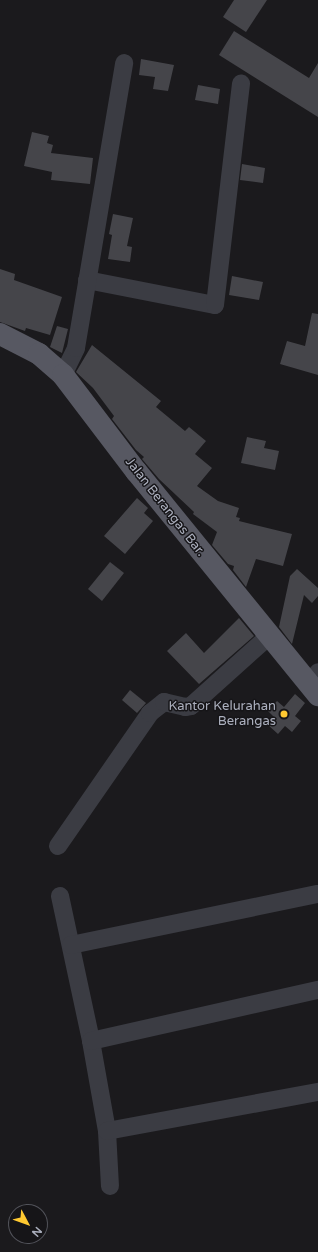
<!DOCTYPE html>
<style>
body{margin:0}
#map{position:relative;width:318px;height:1252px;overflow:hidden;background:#1b1a1d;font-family:"Varela Round",sans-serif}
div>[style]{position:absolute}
.building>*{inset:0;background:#45454a}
.minor>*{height:18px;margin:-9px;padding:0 9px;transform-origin:9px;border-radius:9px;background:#3b3c43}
.major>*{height:22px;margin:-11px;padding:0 11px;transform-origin:11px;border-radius:11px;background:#575862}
.dots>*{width:11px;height:11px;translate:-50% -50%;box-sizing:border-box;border:2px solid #161518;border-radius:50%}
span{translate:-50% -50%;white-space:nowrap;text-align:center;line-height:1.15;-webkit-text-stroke:3px #161518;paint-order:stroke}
.street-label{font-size:13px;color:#acb0be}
.poi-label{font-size:13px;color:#acb0be}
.right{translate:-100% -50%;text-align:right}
.north{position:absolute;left:8px;top:1204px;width:40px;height:40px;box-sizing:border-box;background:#161518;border:1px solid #52535a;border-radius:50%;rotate:131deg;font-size:11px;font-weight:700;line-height:16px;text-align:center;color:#acb0be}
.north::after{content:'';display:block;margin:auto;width:14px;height:18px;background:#ffc931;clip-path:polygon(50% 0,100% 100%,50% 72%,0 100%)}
</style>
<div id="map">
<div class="building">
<i style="clip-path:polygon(234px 0,267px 0,246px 32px,223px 17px)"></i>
<i style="clip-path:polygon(234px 31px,309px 78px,318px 63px,318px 117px,219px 55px)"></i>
<i style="clip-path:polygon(141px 59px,174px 65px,168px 91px,153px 89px,155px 77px,139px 75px)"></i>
<i style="clip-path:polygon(198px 85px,220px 89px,218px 104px,195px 100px)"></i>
<i style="clip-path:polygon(32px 132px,49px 136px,47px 143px,53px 145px,51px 153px,93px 158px,90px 184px,51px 180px,52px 172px,24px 166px)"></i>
<i style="clip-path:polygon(242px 164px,265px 168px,263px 183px,240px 180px)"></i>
<i style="clip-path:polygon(113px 214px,133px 218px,127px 246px,132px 247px,130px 262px,108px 259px,112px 235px,109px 234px)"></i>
<i style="clip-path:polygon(0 269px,15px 274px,14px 280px,62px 297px,50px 335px,26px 328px,25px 331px,0 322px)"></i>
<i style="clip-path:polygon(232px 276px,263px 282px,259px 300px,229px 295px)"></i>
<i style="clip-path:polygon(312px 313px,318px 314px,318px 375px,280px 364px,287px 341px,305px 346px)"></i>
<i style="clip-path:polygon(57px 326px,68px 329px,62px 353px,50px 347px)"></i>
<i style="clip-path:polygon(92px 345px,161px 401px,156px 407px,185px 431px,189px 427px,206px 441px,195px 454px,212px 468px,197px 486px,218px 501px,239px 508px,236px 517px,240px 518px,239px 521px,292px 534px,283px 566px,256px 559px,246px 587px,233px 570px,234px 566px,228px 564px,212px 545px,217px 532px,193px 514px,194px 512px,159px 479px,142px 459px,144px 457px,136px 450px,112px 419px,114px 416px,93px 388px,76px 372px)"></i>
<i style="clip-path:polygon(247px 437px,266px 441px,264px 448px,279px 451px,275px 470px,241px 463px)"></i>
<i style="clip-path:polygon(137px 498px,148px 508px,144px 513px,153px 521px,125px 554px,104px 536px)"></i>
<i style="clip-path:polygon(110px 562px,124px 573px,102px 601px,88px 589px)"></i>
<i style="clip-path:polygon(297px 569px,318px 588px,318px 596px,312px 603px,304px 595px,292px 644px,279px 627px,290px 576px)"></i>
<i style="clip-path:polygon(239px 618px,254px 636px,199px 684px,167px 651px,186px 633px,204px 653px)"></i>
<i style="clip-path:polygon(130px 690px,146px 703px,137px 713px,122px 700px)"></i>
<i style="clip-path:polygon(295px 694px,305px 703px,295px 716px,301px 721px,292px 732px,285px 726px,278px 734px,268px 725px,274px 717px,268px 711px,277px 701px,284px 707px)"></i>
</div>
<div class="minor">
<i style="left:87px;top:280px;width:130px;rotate:11.1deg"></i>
<i style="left:215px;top:305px;width:223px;rotate:-83.3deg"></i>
<i style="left:63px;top:375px;width:30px;rotate:-64deg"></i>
<i style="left:76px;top:348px;width:289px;rotate:-80.4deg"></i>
<i style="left:315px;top:692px;width:20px;rotate:-81deg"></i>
<i style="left:58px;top:846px;width:162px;rotate:-55.3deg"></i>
<i style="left:150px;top:713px;width:18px;rotate:-38deg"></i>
<i style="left:164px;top:702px;width:22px;rotate:13deg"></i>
<i style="left:185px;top:707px;width:6px;rotate:-9deg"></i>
<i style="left:191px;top:706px;width:106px;rotate:-41.9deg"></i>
<i style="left:60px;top:896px;width:148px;rotate:77.9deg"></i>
<i style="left:91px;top:1041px;width:91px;rotate:79.9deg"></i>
<i style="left:107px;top:1131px;width:55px;rotate:86.9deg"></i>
<i style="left:71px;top:945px;width:252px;rotate:-11.7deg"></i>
<i style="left:91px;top:1041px;width:233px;rotate:-12.7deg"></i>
<i style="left:107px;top:1131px;width:215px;rotate:-10.5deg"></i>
</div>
<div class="major">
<i style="left:0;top:334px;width:44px;rotate:27.1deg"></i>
<i style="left:39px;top:354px;width:32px;rotate:41deg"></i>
<i style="left:63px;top:375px;width:121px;rotate:52.8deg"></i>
<i style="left:136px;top:471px;width:289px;rotate:50.9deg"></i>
</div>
<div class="dots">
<i style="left:284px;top:714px;background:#ffc931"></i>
</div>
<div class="street-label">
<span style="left:165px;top:507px;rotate:52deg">Jalan Berangas Bar.</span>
</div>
<div class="poi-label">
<span class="right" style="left:276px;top:714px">Kantor Kelurahan<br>Berangas</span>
</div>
<div class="north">N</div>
</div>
